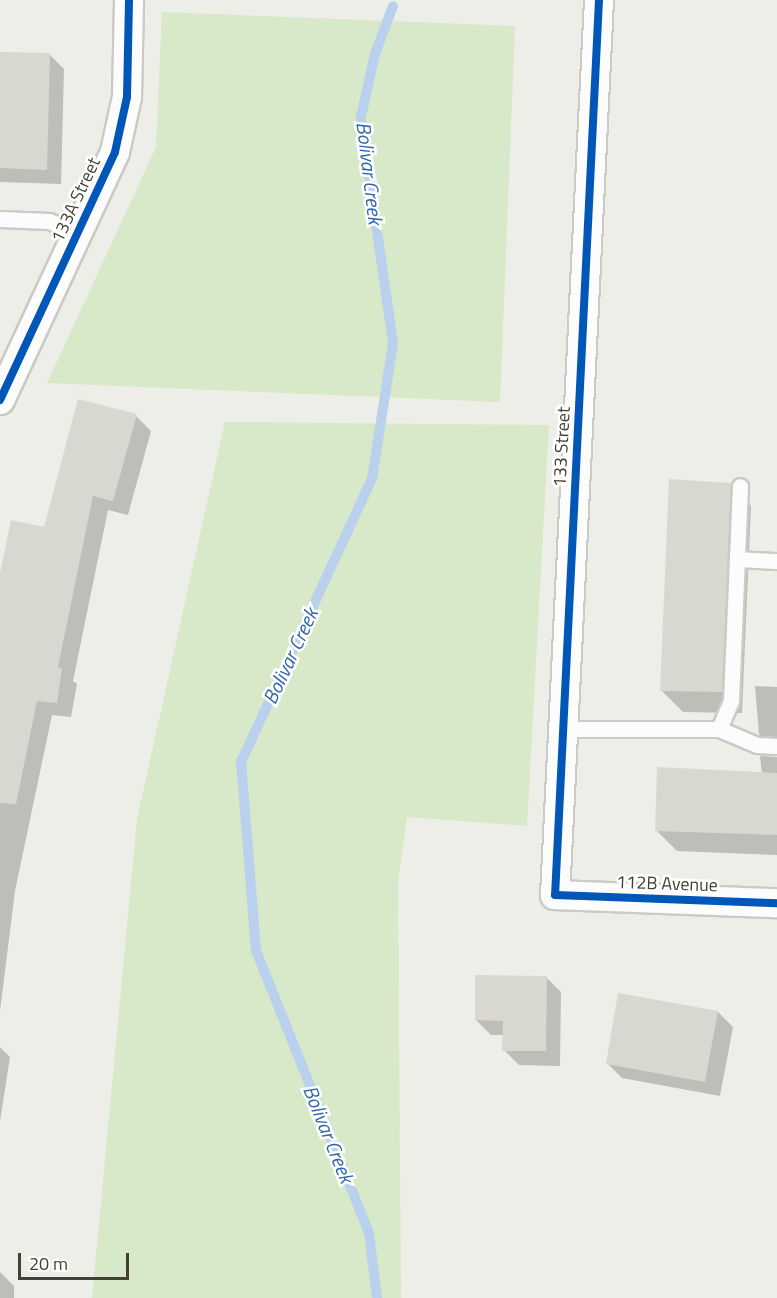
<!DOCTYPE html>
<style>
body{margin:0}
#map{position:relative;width:777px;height:1298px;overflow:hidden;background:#eeeee8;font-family:"Titillium Web",sans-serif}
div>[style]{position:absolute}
.green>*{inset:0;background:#d7e9c8}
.shadow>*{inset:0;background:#0003}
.stream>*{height:10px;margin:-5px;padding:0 5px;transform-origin:5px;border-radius:5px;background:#b9d1ec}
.building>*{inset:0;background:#d8d7d0}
.roads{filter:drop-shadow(2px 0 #cbcac4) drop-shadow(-2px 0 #cbcac4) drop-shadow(0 2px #cbcac4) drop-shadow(0 -2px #cbcac4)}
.service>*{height:15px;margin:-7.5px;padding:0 7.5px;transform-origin:7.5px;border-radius:7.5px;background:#fcfcfc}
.minor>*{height:28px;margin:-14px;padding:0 14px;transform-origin:14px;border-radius:14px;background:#fcfcfc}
.cycleway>*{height:8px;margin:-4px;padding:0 4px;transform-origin:4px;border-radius:4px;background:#0057b8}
span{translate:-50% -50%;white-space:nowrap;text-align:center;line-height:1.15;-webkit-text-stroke:5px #fff;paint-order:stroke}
.street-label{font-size:18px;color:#444034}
.water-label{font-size:20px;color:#3166ac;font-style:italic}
.scale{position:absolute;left:18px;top:1253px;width:111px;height:27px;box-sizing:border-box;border:3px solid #444034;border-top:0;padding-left:8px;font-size:18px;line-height:21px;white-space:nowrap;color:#444034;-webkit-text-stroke:4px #fff;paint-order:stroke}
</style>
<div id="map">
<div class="green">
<i style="clip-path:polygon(162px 12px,515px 26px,500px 402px,47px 383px,156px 147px)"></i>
<i style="clip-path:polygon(225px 422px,549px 425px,527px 826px,407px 817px,398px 882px,401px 1298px,92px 1298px,137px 819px)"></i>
</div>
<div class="shadow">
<i style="clip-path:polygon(0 53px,49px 54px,64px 69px,61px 184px,0 182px)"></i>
<i style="clip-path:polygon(136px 416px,151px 431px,128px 515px,108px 510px,73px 681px,77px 684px,71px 717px,52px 715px,15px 891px,0 1011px,0 581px)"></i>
<i style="clip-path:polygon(730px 484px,751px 506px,742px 713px,683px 712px,662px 691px)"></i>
<i style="clip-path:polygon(755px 686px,777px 687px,777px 752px,759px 734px)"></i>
<i style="clip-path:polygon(760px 756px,777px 757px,777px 855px,677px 851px,656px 830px,762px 774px)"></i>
<i style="clip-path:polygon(546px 977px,561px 992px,560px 1066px,519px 1065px,504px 1050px,504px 1035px,491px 1035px,476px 1020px)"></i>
<i style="clip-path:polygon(718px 1012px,733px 1027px,720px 1096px,622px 1078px,607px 1063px)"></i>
<i style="clip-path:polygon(0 1047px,10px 1057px,0 1121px)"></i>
<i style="clip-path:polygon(0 1272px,14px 1286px,14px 1298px,0 1298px)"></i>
</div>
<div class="stream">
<i style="left:377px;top:1298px;width:65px;rotate:-97deg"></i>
<i style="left:369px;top:1233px;width:304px;rotate:-111.8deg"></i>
<i style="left:256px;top:951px;width:190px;rotate:-94.5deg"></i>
<i style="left:241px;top:762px;width:312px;rotate:-65.2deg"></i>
<i style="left:372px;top:479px;width:138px;rotate:-81.2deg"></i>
<i style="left:393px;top:343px;width:228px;rotate:-98.1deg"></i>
<i style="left:361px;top:117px;width:65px;rotate:-77.5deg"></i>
<i style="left:375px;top:54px;width:51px;rotate:-69.4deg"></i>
</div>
<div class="building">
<i style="clip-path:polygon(0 52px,50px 53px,47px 170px,0 168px)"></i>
<i style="clip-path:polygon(78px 399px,137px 414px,113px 501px,93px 496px,58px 667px,62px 668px,57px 703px,37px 701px,16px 804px,0 803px,0 573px,11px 520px,44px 527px)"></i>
<i style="clip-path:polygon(669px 479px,731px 483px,722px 692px,660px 691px)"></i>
<i style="clip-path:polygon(657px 767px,777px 773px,777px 835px,655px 831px)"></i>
<i style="clip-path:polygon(475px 975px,547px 976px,546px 1051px,502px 1051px,503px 1021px,475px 1020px)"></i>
<i style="clip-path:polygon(618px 993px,718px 1011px,705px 1082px,606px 1064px)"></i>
</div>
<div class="roads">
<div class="service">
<i style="left:0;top:219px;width:49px;rotate:2.3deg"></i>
<i style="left:49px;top:221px;width:31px;rotate:22deg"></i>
<i style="left:737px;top:559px;width:40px;rotate:2.9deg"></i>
<i style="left:564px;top:729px;width:155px"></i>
<i style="left:719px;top:729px;width:41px;rotate:22.8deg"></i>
<i style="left:757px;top:745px;width:20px;rotate:3deg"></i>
<i style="left:719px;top:729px;width:30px;rotate:-67deg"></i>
<i style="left:731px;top:701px;width:215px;rotate:-87.6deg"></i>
</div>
<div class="minor">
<i style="left:599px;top:0;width:896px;rotate:92.81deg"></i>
<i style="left:555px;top:895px;width:222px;rotate:2.1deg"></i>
<i style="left:0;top:400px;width:273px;rotate:-65.1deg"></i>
<i style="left:115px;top:152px;width:56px;rotate:-77.7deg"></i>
<i style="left:127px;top:97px;width:97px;rotate:-88.8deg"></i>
</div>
</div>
<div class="cycleway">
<i style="left:599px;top:0;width:896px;rotate:92.81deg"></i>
<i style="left:555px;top:895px;width:222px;rotate:2.1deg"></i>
<i style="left:0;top:400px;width:273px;rotate:-65.1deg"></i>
<i style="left:115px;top:152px;width:56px;rotate:-77.7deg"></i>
<i style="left:127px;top:97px;width:97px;rotate:-88.8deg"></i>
</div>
<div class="street-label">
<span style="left:76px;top:200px;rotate:-65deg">133A Street</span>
<span style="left:562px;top:447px;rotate:-87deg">133 Street</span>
<span style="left:667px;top:884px;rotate:2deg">112B Avenue</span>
</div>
<div class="water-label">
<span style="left:370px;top:173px;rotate:83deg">Bolivar Creek</span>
<span style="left:290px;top:656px;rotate:-65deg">Bolivar Creek</span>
<span style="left:329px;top:1134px;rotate:68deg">Bolivar Creek</span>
</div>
<div class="scale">20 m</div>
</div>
